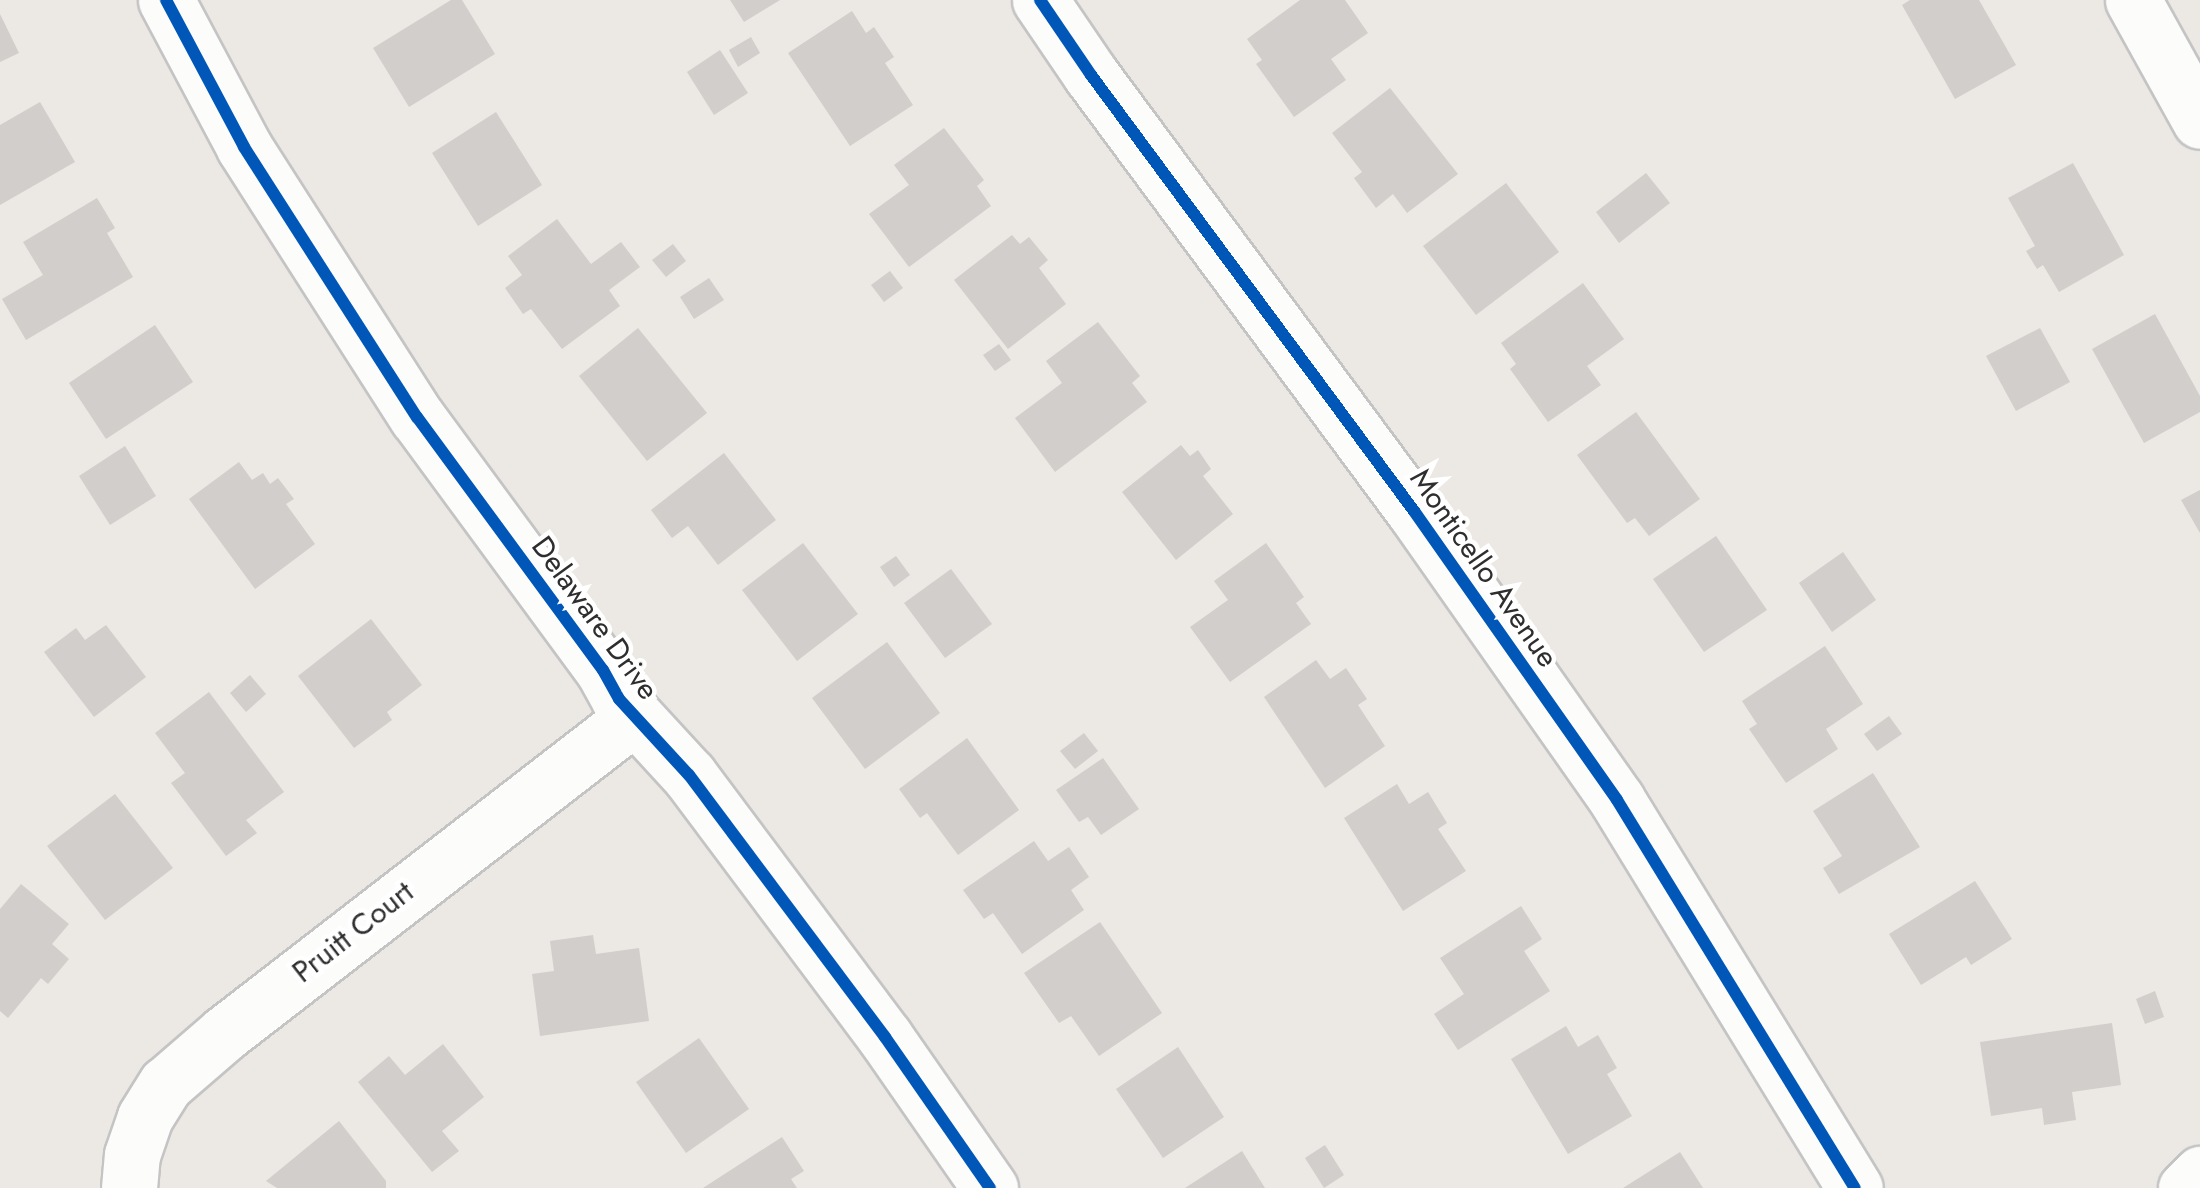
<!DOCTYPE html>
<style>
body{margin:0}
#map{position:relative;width:2200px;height:1188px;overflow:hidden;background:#ece8e4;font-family:Jost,sans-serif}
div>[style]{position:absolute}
.building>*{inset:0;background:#d1cecb}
.roads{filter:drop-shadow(2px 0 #c5c4c5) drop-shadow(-2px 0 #c5c4c5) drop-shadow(0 2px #c5c4c5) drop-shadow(0 -2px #c5c4c5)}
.minor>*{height:55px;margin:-27.5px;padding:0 27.5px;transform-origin:27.5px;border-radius:27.5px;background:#fcfcfb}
.cycleway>*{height:12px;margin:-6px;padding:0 6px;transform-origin:6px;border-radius:6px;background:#0057b8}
span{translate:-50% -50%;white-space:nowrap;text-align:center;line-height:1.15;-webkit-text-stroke:9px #fff;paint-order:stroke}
.street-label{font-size:30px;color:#2e2e2e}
</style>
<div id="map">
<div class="building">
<i style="clip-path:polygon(451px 0,462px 0,495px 54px,409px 107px,373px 48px)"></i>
<i style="clip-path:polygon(730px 0,780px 0,744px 22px)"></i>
<i style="clip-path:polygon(1300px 0,1345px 0,1368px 33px,1331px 59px,1346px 80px,1294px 117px,1256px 64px,1262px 60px,1247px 39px)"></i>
<i style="clip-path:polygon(1910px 0,1979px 0,2016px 65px,1955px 99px,1902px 5px)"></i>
<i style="clip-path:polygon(852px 11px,866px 33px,874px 27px,894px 57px,885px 63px,913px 105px,850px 146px,788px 53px)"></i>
<i style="clip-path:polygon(0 14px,19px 53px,0 62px)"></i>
<i style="clip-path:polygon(751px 37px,760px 53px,738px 67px,729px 50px)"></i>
<i style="clip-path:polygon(720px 50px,748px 93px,714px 115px,687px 72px)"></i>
<i style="clip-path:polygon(1390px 88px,1458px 174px,1407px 213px,1393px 194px,1376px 208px,1354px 178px,1362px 172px,1332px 133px)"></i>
<i style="clip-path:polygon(40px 102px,75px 162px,0 205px,0 125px)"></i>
<i style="clip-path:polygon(496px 112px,542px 185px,478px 226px,432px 153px)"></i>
<i style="clip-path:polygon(944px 128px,984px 180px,977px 186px,991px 206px,909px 267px,869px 214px,909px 185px,894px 165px)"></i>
<i style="clip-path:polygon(2073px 163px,2124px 255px,2059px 292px,2043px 265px,2037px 269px,2026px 251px,2035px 246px,2008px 198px)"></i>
<i style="clip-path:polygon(1646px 173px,1670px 203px,1619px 243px,1596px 212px)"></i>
<i style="clip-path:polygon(1506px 183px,1559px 252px,1476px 315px,1423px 246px)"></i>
<i style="clip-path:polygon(97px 198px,115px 228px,107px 233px,133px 277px,26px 340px,2px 299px,43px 275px,23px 242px)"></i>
<i style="clip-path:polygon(557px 219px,591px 264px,621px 242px,640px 267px,609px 290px,620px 306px,562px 349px,531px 309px,523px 314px,505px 288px,522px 275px,508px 256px)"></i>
<i style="clip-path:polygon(1012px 235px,1020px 244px,1029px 237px,1048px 260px,1039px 268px,1066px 304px,1008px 349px,954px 280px)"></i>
<i style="clip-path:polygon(673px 244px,686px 261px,666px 277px,652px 260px)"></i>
<i style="clip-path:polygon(890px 271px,903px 288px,884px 302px,871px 285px)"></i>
<i style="clip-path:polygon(709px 278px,724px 300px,694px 319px,680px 297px)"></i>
<i style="clip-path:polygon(1583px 283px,1624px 339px,1587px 366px,1601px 385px,1548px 422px,1510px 369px,1516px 364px,1501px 343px)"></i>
<i style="clip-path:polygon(2155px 314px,2200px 396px,2200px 412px,2144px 443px,2092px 349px)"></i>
<i style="clip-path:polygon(1098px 322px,1140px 376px,1132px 383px,1147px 402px,1055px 472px,1015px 418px,1062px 383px,1046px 361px)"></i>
<i style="clip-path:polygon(155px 325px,193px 382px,106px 439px,69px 383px)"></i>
<i style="clip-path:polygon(638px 328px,707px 413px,647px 461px,579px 376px)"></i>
<i style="clip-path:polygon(2040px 328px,2070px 382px,2016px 411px,1986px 356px)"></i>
<i style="clip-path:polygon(999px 344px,1011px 360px,995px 371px,983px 355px)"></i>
<i style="clip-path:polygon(1636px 412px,1700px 499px,1649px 536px,1635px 518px,1627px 523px,1577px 455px)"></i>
<i style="clip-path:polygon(1181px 445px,1190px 456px,1198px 450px,1211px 469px,1203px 476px,1233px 514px,1176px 560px,1122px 492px)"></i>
<i style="clip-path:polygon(125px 446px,156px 496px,110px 525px,79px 476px)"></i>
<i style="clip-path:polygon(724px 453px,776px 520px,718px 565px,688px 526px,672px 538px,651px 510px)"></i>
<i style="clip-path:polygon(239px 462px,252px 480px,263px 473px,270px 484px,278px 478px,294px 499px,286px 504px,315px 544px,255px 589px,189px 499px)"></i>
<i style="clip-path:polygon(2200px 490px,2200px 533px,2181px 500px)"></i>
<i style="clip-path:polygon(1716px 536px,1767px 610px,1704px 652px,1653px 579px)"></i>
<i style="clip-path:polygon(803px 543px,858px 614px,797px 661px,742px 590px)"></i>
<i style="clip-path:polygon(1266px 543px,1304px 597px,1296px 603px,1311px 624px,1230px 682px,1190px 627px,1228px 600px,1214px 581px)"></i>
<i style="clip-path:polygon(1843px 552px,1876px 600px,1832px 632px,1799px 583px)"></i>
<i style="clip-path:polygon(896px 556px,910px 575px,894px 587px,880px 567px)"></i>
<i style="clip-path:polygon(951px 569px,992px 624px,945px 658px,904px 603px)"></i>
<i style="clip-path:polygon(371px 619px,422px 685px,387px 712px,392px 720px,354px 748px,298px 676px)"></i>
<i style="clip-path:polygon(106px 625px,146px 677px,94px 717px,44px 652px,76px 628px,85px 640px)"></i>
<i style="clip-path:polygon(887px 642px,940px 713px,865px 769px,812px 698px)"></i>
<i style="clip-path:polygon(1825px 646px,1863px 704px,1826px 729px,1838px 749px,1786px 783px,1749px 729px,1757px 724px,1742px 701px)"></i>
<i style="clip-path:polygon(1316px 660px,1330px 679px,1346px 668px,1367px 699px,1358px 705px,1385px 746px,1325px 788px,1264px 697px)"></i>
<i style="clip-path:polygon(250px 675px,266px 694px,246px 712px,230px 693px)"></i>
<i style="clip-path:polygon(209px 692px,284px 792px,246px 820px,257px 833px,226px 856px,171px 783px,185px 773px,155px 733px)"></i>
<i style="clip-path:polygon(1889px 716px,1902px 734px,1877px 751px,1864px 734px)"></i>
<i style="clip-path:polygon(1084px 733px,1098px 751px,1075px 769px,1060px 751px)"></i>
<i style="clip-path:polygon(967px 738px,1019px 810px,958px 855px,927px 813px,920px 818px,899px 789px)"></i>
<i style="clip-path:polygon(1103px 758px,1139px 809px,1101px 835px,1088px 817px,1079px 822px,1056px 790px)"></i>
<i style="clip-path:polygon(1873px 773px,1920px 847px,1839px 894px,1823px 868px,1842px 856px,1813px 811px)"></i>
<i style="clip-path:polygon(1397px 784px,1409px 804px,1428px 792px,1447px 823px,1438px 829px,1466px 871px,1403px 911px,1344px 818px)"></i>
<i style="clip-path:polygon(115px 794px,173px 868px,105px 920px,47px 846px)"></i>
<i style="clip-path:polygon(1034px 841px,1048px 861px,1069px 847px,1089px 877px,1071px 890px,1084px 910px,1022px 954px,993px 913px,984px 919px,963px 890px)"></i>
<i style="clip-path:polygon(1975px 881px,2012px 939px,1971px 965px,1966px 957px,1921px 985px,1889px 934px)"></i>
<i style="clip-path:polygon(21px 884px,69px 924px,52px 944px,69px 959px,48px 984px,41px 978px,8px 1018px,0 1011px,0 909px)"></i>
<i style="clip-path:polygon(1521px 906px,1542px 939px,1524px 951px,1550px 991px,1458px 1050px,1434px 1014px,1464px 994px,1440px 958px)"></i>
<i style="clip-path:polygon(1100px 922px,1162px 1013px,1099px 1056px,1071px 1016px,1059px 1023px,1024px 973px)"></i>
<i style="clip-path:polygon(593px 935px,596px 954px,639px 948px,649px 1021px,540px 1036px,532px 974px,554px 971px,550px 941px)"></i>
<i style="clip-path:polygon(2155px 991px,2164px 1017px,2145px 1024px,2136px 999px)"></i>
<i style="clip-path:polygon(2112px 1023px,2121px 1085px,2072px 1092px,2076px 1120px,2044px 1125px,2042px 1108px,1991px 1116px,1980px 1042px)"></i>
<i style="clip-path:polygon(1566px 1026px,1578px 1047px,1598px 1035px,1617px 1068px,1607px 1074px,1632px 1116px,1568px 1154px,1511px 1059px)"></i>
<i style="clip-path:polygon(699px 1038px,749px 1109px,686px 1153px,636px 1082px)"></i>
<i style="clip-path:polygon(443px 1044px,484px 1097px,442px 1131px,459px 1151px,432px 1172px,358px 1082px,389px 1056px,405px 1075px)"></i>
<i style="clip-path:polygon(1178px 1047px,1224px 1117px,1163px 1158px,1116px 1089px)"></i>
<i style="clip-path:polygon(339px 1121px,386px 1181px,386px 1188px,277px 1188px,266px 1181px)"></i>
<i style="clip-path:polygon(782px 1137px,804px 1171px,791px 1179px,797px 1188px,703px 1188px)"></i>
<i style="clip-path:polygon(1325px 1145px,1344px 1175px,1324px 1188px,1305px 1158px)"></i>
<i style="clip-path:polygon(1242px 1151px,1265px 1188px,1185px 1188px)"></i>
<i style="clip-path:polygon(1680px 1152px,1703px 1188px,1623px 1188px)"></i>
</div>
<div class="roads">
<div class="minor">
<i style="left:166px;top:0;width:166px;rotate:62deg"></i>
<i style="left:244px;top:147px;width:321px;rotate:57.4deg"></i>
<i style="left:417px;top:417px;width:314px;rotate:53.7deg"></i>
<i style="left:603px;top:670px;width:33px;rotate:61deg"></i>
<i style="left:619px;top:699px;width:103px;rotate:47.4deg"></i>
<i style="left:689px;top:775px;width:327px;rotate:53.2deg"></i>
<i style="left:885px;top:1037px;width:184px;rotate:55.2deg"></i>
<i style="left:1040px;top:0;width:91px;rotate:55.8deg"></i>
<i style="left:1091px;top:75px;width:543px;rotate:53.47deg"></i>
<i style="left:1414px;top:511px;width:353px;rotate:54.9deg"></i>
<i style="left:1617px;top:800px;width:455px;rotate:58.5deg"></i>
<i style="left:2133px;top:0;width:138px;rotate:61deg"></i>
<i style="left:129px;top:1188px;width:33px;rotate:-85deg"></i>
<i style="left:132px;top:1155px;width:40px;rotate:-71.1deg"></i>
<i style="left:145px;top:1117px;width:39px;rotate:-58deg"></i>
<i style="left:166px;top:1084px;width:78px;rotate:-40.8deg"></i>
<i style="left:225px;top:1033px;width:517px;rotate:-37.69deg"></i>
<i style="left:2186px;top:1188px;width:20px;rotate:-45deg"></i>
</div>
</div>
<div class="cycleway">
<i style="left:166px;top:0;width:166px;rotate:62deg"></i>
<i style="left:244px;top:147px;width:321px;rotate:57.4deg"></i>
<i style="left:417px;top:417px;width:314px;rotate:53.7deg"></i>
<i style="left:603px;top:670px;width:33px;rotate:61deg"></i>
<i style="left:619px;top:699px;width:103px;rotate:47.4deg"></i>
<i style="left:689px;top:775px;width:327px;rotate:53.2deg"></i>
<i style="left:885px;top:1037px;width:184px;rotate:55.2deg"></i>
<i style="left:1040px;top:0;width:91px;rotate:55.8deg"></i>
<i style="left:1091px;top:75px;width:543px;rotate:53.47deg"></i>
<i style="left:1414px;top:511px;width:353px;rotate:54.9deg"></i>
<i style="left:1617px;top:800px;width:455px;rotate:58.5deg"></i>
</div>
<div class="street-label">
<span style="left:1484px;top:568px;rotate:55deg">Monticello Avenue</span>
<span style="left:595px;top:618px;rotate:54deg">Delaware Drive</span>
<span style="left:353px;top:932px;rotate:-38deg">Pruitt Court</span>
</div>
</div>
